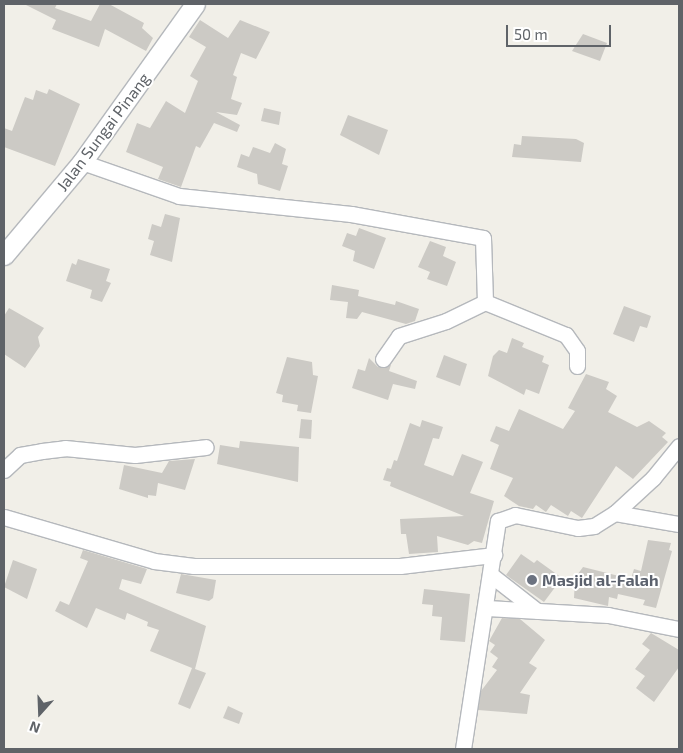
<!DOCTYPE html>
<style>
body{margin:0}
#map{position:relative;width:683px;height:753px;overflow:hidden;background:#f1efe8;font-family:"Exo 2",sans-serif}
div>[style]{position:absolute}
.building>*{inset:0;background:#cccac5}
.roads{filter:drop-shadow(1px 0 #b5b8bc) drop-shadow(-1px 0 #b5b8bc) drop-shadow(0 1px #b5b8bc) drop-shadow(0 -1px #b5b8bc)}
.minor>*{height:15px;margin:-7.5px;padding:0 7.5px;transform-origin:7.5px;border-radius:7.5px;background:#fff}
.tertiary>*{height:19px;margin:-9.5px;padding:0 9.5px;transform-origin:9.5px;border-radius:9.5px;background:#fff}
.dots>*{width:14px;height:14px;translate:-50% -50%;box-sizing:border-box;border:2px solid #fff;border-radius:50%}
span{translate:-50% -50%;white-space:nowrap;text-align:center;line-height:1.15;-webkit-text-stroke:4px #fff;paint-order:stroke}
.street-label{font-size:16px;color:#5f6368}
.worship-label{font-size:16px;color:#5b616d;font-weight:700}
.left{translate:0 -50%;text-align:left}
.frame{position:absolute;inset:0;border:5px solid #5f6368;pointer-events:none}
.north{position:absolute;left:15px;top:688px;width:50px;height:50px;-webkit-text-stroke:4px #fff;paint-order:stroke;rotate:200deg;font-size:14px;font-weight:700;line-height:20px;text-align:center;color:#5f6368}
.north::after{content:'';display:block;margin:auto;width:18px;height:22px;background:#5f6368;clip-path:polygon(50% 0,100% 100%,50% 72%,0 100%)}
.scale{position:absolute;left:506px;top:25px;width:105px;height:22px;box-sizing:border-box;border:2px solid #5f6368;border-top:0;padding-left:6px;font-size:15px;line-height:18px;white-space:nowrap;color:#5f6368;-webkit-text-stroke:4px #fff;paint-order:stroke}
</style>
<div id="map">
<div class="building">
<i style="clip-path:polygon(24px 4px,57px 4px,55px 8px,91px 21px,100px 4px,109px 4px,144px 23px,142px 28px,153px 38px,146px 51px,105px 29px,99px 47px,52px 29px,56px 20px)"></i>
<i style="clip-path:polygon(200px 20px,228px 38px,240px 20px,270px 32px,256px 59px,241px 53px,233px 75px,237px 77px,231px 99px,242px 103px,237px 115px,216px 112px,240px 125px,237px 132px,214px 123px,200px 148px,196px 146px,181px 187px,158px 179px,163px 167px,126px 152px,137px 123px,150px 128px,166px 101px,185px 113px,198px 81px,190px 76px,206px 47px,189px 37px)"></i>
<i style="clip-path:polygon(583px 34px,607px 43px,600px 61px,572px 51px)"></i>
<i style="clip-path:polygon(49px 89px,80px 104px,55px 166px,4px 147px,4px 128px,12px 131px,25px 97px,33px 100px,36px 90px,47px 94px)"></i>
<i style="clip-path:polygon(264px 108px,281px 112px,279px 125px,261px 121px)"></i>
<i style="clip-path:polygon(348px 115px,388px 130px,379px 155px,340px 135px)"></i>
<i style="clip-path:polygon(522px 136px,576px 139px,584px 143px,581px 162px,512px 157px,514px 144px,521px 145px)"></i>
<i style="clip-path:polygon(275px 143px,286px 149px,282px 164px,288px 166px,280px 191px,258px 184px,257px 174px,237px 167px,241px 154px,249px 157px,253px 147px,270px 153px)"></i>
<i style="clip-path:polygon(165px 214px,180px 218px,172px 262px,150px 255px,154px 241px,148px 239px,152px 224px,161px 227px)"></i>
<i style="clip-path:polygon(359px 228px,386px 238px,374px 269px,353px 261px,355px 251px,342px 246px,347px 233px,356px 236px)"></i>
<i style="clip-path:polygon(430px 241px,446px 247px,443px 256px,456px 262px,447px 286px,427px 279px,430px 272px,418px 267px)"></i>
<i style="clip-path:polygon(78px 259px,110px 269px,106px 281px,111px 283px,102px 302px,90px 298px,92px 290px,66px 281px,72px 263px,76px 265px)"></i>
<i style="clip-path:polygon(332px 285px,359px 290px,358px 296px,395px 305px,396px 301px,419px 309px,415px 321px,406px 324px,362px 312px,357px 319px,346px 318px,348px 302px,330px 300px)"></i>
<i style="clip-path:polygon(624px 306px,651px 316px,647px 328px,640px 326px,634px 342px,613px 334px)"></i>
<i style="clip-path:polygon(9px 308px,44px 328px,38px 337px,40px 346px,25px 368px,4px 354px,4px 316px)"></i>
<i style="clip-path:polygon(512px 338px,524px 343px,522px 347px,544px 356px,542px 362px,549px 365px,539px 394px,526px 389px,524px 395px,488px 376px,493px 356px,499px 350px,507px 353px)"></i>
<i style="clip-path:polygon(444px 355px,467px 364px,460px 386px,436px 377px)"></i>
<i style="clip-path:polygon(287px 357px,312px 362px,313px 375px,318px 376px,311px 413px,297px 411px,298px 405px,282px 402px,283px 395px,276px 393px)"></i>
<i style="clip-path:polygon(369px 358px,378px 367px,391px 365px,389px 371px,417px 381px,415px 389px,393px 384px,388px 400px,352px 388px,358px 369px,365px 371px)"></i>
<i style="clip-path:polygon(586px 374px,609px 382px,606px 389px,617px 396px,608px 412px,637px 427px,649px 421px,666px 433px,662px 437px,668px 442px,633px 479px,616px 466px,582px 518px,571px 511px,568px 516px,551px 505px,546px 512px,536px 505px,533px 509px,519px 506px,504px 496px,513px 478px,490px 469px,499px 445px,490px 441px,496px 426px,509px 431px,519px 409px,563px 429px,575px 411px,568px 408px)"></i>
<i style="clip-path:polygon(301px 419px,312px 420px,311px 439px,299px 438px)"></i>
<i style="clip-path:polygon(422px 420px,443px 427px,439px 439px,433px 438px,424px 465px,453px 476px,462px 454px,483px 462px,470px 493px,494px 501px,482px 543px,474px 541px,468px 545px,437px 536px,438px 552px,409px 554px,406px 534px,401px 534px,400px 519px,464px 516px,390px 486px,391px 482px,383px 480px,387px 468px,391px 469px,394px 460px,397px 461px,410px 423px,420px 427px)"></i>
<i style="clip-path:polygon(240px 441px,299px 447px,298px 482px,217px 464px,220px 445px,239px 448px)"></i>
<i style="clip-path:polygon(195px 459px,185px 490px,158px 483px,156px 496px,148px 495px,148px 498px,119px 489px,124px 465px,162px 473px,169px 461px)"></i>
<i style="clip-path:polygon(648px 540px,671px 543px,669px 550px,672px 551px,656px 608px,643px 605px,645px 600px,618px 594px,617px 599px,609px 597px,608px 606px,574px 598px,575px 578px,583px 567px,631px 579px,634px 569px,641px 571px)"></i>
<i style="clip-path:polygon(83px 550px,147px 569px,141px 584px,122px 579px,119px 589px,206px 626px,195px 669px,206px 673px,190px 709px,178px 704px,192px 668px,150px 651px,159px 630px,147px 626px,148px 622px,127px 613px,125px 620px,96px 608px,87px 628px,55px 611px,60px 601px,69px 605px,88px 561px,80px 558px)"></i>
<i style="clip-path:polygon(521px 554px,534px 563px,537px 560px,562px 578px,544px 602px,506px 575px)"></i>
<i style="clip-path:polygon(13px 560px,37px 569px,27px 599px,4px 587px)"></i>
<i style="clip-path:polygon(181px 574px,216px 580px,213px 598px,209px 601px,176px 593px)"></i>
<i style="clip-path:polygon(424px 589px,470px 594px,465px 642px,440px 640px,442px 617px,432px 616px,433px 605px,422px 604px)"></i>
<i style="clip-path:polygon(502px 618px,520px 619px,545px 640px,529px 663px,537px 668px,520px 693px,530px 695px,527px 714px,478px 710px,481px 691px,497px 670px,492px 667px,498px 658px,490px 652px,495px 645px,489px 641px)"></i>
<i style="clip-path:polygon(651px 633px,679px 650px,679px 667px,654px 702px,636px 688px,645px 676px,635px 669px,650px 650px,642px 644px)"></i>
<i style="clip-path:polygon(228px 706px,243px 713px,239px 724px,223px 718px)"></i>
</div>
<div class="roads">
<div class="minor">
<i style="left:82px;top:162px;width:103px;rotate:19.3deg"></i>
<i style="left:179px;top:196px;width:173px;rotate:6deg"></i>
<i style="left:351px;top:214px;width:134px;rotate:10.3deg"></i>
<i style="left:483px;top:238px;width:64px;rotate:88.2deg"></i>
<i style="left:383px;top:359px;width:28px;rotate:-55deg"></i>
<i style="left:399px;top:336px;width:49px;rotate:-17.7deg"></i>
<i style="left:446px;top:321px;width:43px;rotate:-26deg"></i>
<i style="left:485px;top:302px;width:87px;rotate:22.2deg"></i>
<i style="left:566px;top:335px;width:19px;rotate:55deg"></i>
<i style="left:577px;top:351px;width:15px;rotate:90deg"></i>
<i style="left:4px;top:470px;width:22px;rotate:-43deg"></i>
<i style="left:20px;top:455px;width:22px;rotate:-10deg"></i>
<i style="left:42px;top:451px;width:23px;rotate:-7deg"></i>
<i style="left:65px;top:448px;width:70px;rotate:5.7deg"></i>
<i style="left:135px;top:455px;width:71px;rotate:-6.4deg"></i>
<i style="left:615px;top:513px;width:52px;rotate:-42.6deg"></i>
<i style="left:653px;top:478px;width:41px;rotate:-50.9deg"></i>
<i style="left:4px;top:517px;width:156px;rotate:16.3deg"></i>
<i style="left:154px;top:561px;width:40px;rotate:7.1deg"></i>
<i style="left:194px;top:566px;width:206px"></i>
<i style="left:400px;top:566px;width:95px;rotate:-6.7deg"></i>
<i style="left:491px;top:575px;width:58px;rotate:38deg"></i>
<i style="left:487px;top:608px;width:121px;rotate:3.3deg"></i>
<i style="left:608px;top:615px;width:72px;rotate:11.2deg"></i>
<i style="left:463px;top:749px;width:231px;rotate:-81.3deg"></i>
<i style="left:498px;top:521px;width:18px;rotate:-19deg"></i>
<i style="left:515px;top:515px;width:64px;rotate:11.7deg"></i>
<i style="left:578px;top:528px;width:16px;rotate:-7deg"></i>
<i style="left:594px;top:526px;width:25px;rotate:-32deg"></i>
<i style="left:615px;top:513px;width:65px;rotate:9.8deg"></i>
</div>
<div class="tertiary">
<i style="left:4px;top:255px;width:121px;rotate:-50deg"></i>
<i style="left:82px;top:162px;width:194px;rotate:-54.4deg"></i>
</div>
</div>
<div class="dots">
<i style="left:532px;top:580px;background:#6b7280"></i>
</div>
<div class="street-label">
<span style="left:103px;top:132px;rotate:-53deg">Jalan Sungai Pinang</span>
</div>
<div class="worship-label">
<span class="left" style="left:542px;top:580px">Masjid al-Falah</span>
</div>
<div class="frame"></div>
<div class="north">N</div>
<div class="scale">50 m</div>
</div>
